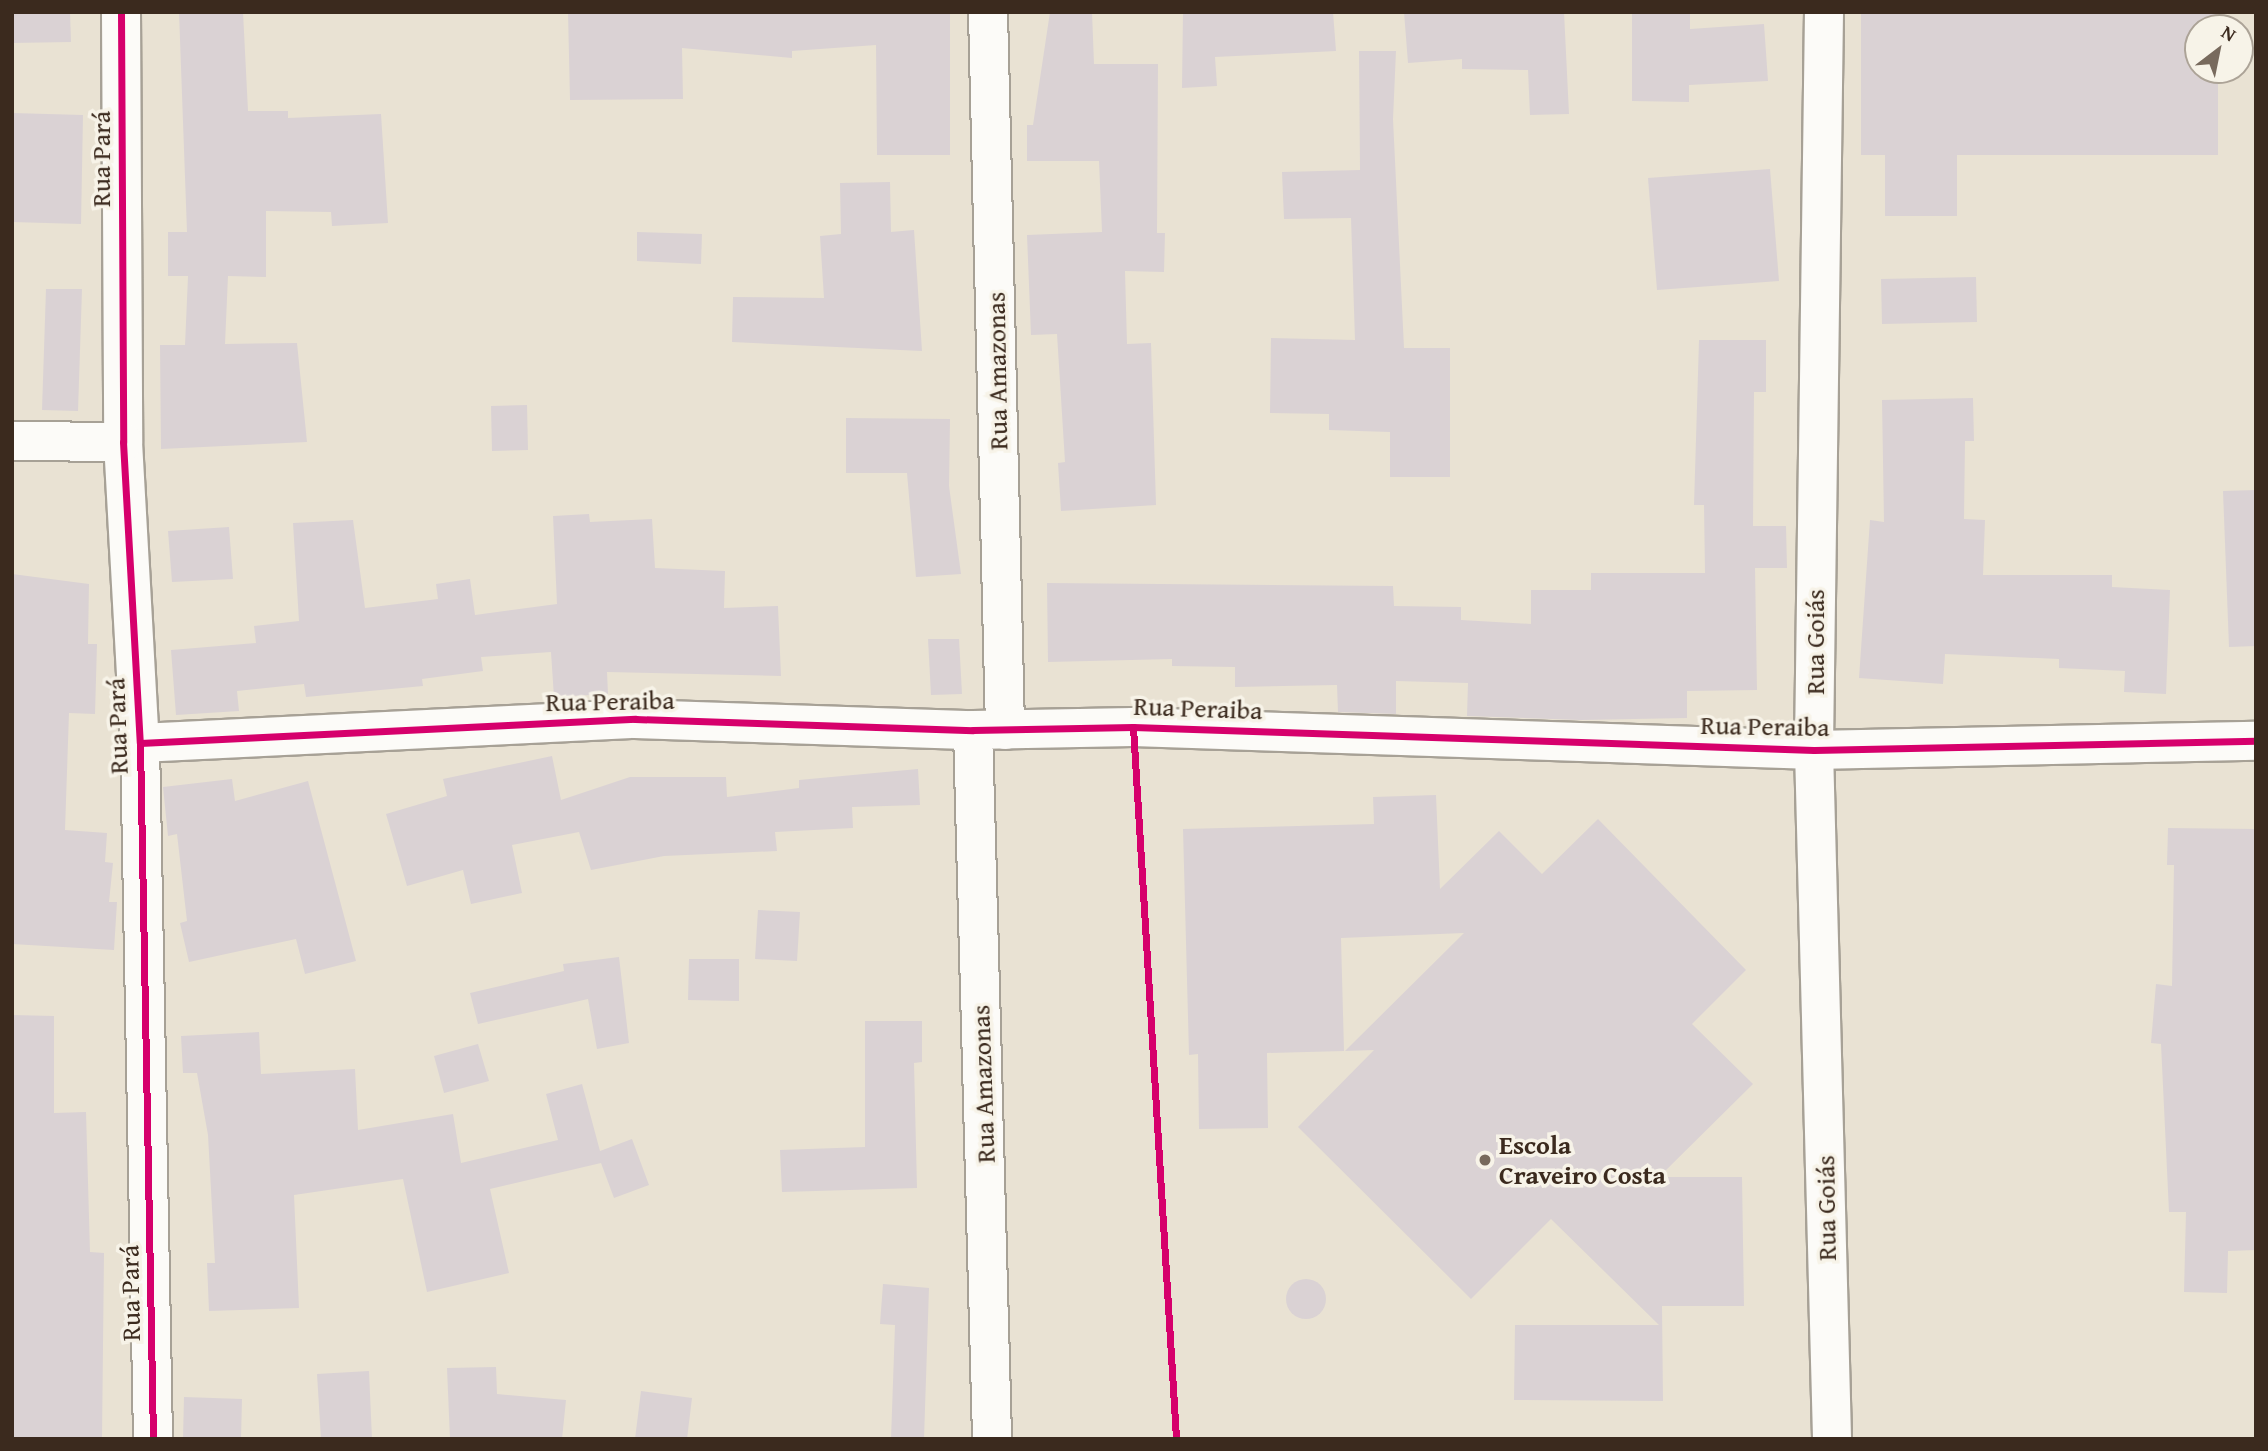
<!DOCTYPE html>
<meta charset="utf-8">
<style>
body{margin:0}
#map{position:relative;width:2268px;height:1451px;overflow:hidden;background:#e9e2d3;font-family:"Gentium Book Plus",serif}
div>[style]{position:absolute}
.building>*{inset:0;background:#dad2d4}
.round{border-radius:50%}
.roads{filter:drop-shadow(2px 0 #a7a196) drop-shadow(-2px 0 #a7a196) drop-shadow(0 2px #a7a196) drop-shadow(0 -2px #a7a196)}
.minor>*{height:38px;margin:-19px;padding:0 19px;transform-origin:19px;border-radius:19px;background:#fcfbf8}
.cycleway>*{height:7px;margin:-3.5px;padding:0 3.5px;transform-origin:3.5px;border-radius:3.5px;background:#d6006c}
.dots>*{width:19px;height:19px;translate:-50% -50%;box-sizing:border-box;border:4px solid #f7f3e8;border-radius:50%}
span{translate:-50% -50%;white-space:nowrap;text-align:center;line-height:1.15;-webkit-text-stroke:7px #f7f3e8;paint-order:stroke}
.street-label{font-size:26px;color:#3b2a1e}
.poi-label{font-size:26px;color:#3b2a1e;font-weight:700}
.left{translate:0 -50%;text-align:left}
.frame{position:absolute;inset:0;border:14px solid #3b2a1e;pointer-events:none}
.north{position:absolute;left:2184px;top:14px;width:70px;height:70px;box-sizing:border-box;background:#f7f3e8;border:2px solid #aca397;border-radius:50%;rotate:32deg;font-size:19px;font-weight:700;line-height:28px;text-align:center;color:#3b2a1e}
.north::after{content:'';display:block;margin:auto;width:24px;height:32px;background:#786a5d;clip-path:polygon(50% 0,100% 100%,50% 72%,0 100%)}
</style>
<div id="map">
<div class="building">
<i style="clip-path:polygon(12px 12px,70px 12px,71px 42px,12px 43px)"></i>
<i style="clip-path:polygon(179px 12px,243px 12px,248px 111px,288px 111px,288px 118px,381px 114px,388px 223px,332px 226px,331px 212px,266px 211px,266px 277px,228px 276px,225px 344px,297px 343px,307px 442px,161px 449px,160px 345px,185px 345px,188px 276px,168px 276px,168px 232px,187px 232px)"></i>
<i style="clip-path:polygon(568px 12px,950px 12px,950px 155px,877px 155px,876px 45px,792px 51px,792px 58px,682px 48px,683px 99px,570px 100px)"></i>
<i style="clip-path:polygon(1050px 12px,1092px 12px,1094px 64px,1158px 64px,1157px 233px,1165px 233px,1164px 272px,1125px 271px,1127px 344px,1151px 343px,1156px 505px,1061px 511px,1058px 463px,1065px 462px,1057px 334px,1031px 335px,1027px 235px,1102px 232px,1099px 161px,1027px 161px,1027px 125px,1033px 125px)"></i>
<i style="clip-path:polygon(1183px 12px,1333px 12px,1336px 51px,1215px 57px,1217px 86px,1182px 88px)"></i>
<i style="clip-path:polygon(1404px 12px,1564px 12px,1569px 114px,1530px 115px,1528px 70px,1462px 69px,1462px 59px,1408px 63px)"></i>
<i style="clip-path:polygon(1632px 12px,1690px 12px,1690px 29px,1764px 24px,1768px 81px,1689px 85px,1689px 102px,1632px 101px)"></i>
<i style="clip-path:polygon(1861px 12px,2217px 12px,2218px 28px,2198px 28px,2198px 70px,2218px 70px,2218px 155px,1957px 155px,1957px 216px,1885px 216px,1885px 155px,1861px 155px)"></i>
<i style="clip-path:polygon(1359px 51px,1396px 51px,1393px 119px,1404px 348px,1450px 348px,1450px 477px,1390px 477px,1390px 432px,1329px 430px,1329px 414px,1270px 413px,1271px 338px,1355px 340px,1351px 218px,1284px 219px,1282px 172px,1360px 170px)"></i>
<i style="clip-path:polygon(12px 113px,83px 115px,81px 224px,12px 222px)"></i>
<i style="clip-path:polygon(1770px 169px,1779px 281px,1657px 290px,1648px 178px)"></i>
<i style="clip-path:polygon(890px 182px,891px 232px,914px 230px,922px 351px,732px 342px,733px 297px,824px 298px,820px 236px,841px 234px,840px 183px)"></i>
<i style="clip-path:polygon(637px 232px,702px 234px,701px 264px,637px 261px)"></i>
<i style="clip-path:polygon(1976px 277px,1977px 322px,1882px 324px,1881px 279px)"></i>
<i style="clip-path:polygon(46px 289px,82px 289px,78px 411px,42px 410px)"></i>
<i style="clip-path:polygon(1699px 340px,1766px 340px,1766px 392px,1754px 392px,1753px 526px,1786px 526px,1787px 568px,1755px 568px,1757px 690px,1687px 691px,1687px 718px,1581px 720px,1467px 716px,1468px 683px,1396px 681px,1396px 714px,1338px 712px,1337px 685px,1235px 687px,1235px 667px,1172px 666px,1172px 659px,1048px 662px,1047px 583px,1393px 586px,1394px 606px,1461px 607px,1461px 620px,1531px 624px,1531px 590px,1591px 590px,1591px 573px,1705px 573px,1704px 505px,1694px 505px)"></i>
<i style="clip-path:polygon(1973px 398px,1974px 441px,1965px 441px,1964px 519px,1985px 520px,1983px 575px,2112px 575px,2112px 587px,2170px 590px,2166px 694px,2124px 692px,2125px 671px,2059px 668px,2059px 659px,1945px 654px,1943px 684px,1859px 678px,1870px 520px,1884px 522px,1882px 400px)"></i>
<i style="clip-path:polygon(527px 405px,528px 450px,492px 451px,491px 406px)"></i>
<i style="clip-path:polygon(846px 418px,950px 419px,949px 486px,961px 574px,916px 577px,907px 473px,846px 473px)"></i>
<i style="clip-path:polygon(2256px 490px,2256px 646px,2229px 647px,2223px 491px)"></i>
<i style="clip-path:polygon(589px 514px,590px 522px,652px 519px,655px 568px,725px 571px,724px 608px,778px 606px,781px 676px,607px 672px,608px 694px,554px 697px,551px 652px,481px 657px,483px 671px,422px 679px,423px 686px,306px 697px,304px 684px,237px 691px,239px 711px,176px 715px,171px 650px,256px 643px,254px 626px,299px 621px,293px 523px,353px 520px,365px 608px,438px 599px,436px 584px,470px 579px,475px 615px,557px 604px,553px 516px)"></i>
<i style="clip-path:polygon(229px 527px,233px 579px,172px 582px,168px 531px)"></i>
<i style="clip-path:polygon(12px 574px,89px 584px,88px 644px,97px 644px,95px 714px,69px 713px,65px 830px,107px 833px,105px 862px,113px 863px,109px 902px,117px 902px,114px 950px,12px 944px)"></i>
<i style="clip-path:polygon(928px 639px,959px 639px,962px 694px,931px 695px)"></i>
<i style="clip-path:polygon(552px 756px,561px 800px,630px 777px,726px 777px,727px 797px,799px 788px,799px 780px,918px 769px,920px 805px,852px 807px,853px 828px,775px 832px,777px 851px,664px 856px,591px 870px,579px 832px,512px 845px,522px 893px,471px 904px,463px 870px,407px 886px,386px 814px,447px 796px,443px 779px)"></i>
<i style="clip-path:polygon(232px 779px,235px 801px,308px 781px,356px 961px,305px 974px,296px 939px,189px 962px,180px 923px,187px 921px,177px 834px,168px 836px,163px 787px)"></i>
<i style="clip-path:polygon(1436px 795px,1440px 889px,1499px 831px,1542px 874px,1598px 819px,1746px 970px,1692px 1024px,1753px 1084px,1659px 1177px,1742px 1177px,1744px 1306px,1662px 1306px,1663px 1401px,1514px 1400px,1515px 1325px,1659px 1325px,1551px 1219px,1471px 1299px,1298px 1127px,1374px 1050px,1345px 1051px,1464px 933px,1341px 938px,1344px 1051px,1267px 1053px,1268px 1128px,1199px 1129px,1198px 1054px,1189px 1055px,1183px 829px,1374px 824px,1373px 797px)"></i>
<i style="clip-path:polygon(2168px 828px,2256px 829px,2256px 1250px,2228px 1251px,2227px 1293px,2184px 1292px,2186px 1212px,2169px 1212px,2161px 1044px,2151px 1043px,2156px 984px,2172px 986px,2174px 865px,2167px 865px)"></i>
<i style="clip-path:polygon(758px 910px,800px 912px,797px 961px,755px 959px)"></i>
<i style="clip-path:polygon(619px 957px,629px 1043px,597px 1049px,588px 999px,478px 1024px,470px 993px,564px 971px,563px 964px)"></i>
<i style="clip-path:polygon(689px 959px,739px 959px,739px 1001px,688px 1000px)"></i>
<i style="clip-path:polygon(12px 1015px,54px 1016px,54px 1113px,86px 1112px,90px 1252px,104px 1253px,102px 1439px,12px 1439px)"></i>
<i style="clip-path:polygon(865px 1021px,922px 1021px,922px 1062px,914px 1063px,917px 1188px,782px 1192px,780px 1150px,865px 1147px)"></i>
<i style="clip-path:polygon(259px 1032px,261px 1074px,355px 1069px,358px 1130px,453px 1114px,461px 1163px,558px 1140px,546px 1094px,582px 1084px,600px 1151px,632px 1139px,649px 1185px,614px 1198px,601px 1163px,490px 1189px,509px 1273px,427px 1292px,403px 1179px,294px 1195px,299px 1308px,209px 1311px,207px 1263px,215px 1263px,208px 1135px,197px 1073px,183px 1073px,181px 1036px)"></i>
<i style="clip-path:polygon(478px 1044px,489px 1081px,444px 1093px,434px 1056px)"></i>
<i class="round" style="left:1286px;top:1279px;width:40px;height:40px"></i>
<i style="clip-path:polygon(883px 1284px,929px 1288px,924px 1439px,891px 1439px,895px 1325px,880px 1324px)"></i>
<i style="clip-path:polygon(496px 1367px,497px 1394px,566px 1400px,562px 1439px,450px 1439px,447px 1368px)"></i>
<i style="clip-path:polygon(369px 1371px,372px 1439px,321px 1439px,317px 1374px)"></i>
<i style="clip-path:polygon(641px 1391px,692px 1398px,687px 1439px,635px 1439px)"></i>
<i style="clip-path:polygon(184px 1397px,242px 1399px,241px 1439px,183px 1439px)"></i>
</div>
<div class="roads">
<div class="minor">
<i style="left:121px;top:12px;width:430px;rotate:89.7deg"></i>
<i style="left:123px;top:442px;width:301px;rotate:86.8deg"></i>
<i style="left:140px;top:743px;width:696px;rotate:88.93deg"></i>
<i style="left:988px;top:12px;width:718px;rotate:88.64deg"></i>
<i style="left:1824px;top:12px;width:738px;rotate:90.78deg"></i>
<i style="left:1814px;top:750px;width:689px;rotate:88.5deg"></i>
<i style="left:12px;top:441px;width:111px;rotate:0.5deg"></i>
<i style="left:973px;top:730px;width:709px;rotate:88.46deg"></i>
<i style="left:140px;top:743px;width:496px;rotate:-2.8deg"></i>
<i style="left:635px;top:719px;width:338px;rotate:1.9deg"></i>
<i style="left:973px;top:730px;width:160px;rotate:-1.1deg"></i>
<i style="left:1133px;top:727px;width:681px;rotate:1.93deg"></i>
<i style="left:1814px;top:750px;width:442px;rotate:-1.2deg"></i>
</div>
</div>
<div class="cycleway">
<i style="left:121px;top:12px;width:430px;rotate:89.7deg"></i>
<i style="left:123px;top:442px;width:301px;rotate:86.8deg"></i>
<i style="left:140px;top:743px;width:696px;rotate:88.93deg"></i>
<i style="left:1133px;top:727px;width:713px;rotate:86.54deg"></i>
<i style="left:140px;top:743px;width:496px;rotate:-2.8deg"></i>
<i style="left:635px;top:719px;width:338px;rotate:1.9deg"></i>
<i style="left:973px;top:730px;width:160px;rotate:-1.1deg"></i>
<i style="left:1133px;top:727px;width:681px;rotate:1.93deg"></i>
<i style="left:1814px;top:750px;width:442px;rotate:-1.2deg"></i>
</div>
<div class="dots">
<i style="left:1485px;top:1160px;background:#786a5d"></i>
</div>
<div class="street-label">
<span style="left:101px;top:159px;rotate:-90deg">Rua Pará</span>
<span style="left:997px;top:371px;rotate:-91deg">Rua Amazonas</span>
<span style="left:1815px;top:642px;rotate:-90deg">Rua Goiás</span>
<span style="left:610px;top:701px;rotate:-1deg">Rua Peraiba</span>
<span style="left:1198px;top:708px;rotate:2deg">Rua Peraiba</span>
<span style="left:117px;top:726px;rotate:-92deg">Rua Pará</span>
<span style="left:1765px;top:726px;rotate:1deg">Rua Peraiba</span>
<span style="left:983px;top:1084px;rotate:-92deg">Rua Amazonas</span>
<span style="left:1826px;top:1208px;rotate:-91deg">Rua Goiás</span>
<span style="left:130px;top:1293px;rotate:-91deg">Rua Pará</span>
</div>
<div class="poi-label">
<span class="left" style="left:1499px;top:1160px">Escola<br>Craveiro Costa</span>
</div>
<div class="frame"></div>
<div class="north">N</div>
</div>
